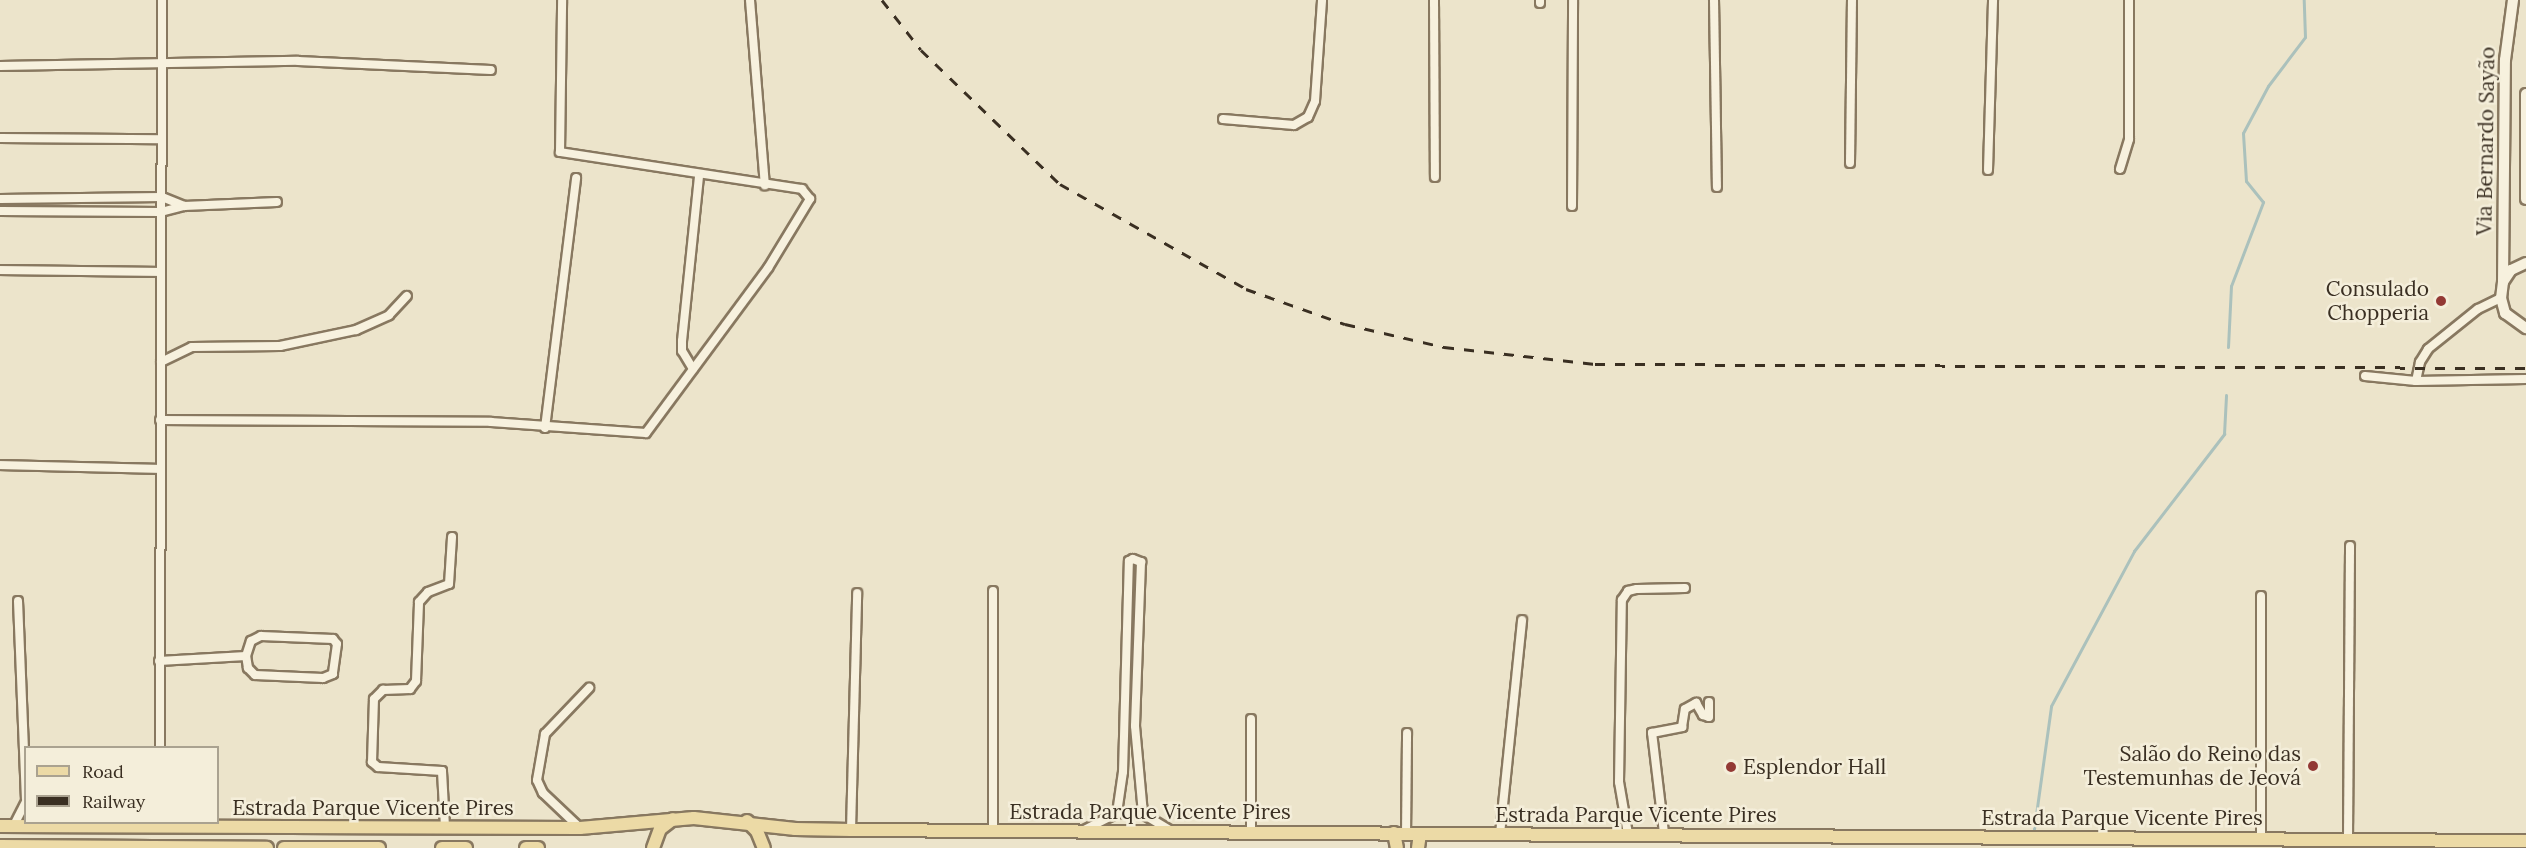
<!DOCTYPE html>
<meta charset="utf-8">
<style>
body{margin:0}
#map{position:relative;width:2526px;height:848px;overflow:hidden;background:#ece4cb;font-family:Lora,serif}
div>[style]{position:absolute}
.stream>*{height:3px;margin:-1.5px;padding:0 1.5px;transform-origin:1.5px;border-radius:1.5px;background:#abc1bc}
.roads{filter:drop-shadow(2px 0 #887860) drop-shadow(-2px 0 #887860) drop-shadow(0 2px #887860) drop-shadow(0 -2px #887860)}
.street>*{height:8px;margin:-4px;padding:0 4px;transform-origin:4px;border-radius:4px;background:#f7f1de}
.secondary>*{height:10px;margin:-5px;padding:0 5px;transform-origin:5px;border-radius:5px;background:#f7f1de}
.primary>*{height:12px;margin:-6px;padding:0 6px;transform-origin:6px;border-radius:6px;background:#ecdaa6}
.rail>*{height:3px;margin-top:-1.5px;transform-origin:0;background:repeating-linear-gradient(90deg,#3a2f22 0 10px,transparent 0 20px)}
.dots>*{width:16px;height:16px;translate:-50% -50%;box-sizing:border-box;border:3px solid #f4eeda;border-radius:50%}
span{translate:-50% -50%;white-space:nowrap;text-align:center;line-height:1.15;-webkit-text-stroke:5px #f4eeda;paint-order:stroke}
.street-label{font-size:21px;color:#3a2f22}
.poi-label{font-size:21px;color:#3a2f22}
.right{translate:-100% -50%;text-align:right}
.left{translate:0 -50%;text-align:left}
.legend{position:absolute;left:24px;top:746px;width:195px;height:78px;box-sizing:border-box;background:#f4eeda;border:2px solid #aaa290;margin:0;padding:8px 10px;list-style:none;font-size:18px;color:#3a2f22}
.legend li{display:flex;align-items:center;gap:12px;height:30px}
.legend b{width:30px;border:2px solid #aaa290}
</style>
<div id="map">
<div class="stream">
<i style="left:2228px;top:347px;width:61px;rotate:-87.2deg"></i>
<i style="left:2231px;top:286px;width:90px;rotate:-69.1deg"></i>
<i style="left:2263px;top:202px;width:27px;rotate:-129deg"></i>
<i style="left:2246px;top:181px;width:48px;rotate:-93.6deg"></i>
<i style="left:2243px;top:133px;width:53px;rotate:-62deg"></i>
<i style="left:2268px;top:86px;width:61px;rotate:-52.9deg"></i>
<i style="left:2305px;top:37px;width:37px;rotate:-92deg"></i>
<i style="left:2034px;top:829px;width:124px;rotate:-82.1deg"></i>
<i style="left:2051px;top:706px;width:176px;rotate:-61.8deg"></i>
<i style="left:2134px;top:551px;width:148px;rotate:-52.4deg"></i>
<i style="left:2224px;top:434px;width:39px;rotate:-87deg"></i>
</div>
<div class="roads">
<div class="street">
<i style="left:750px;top:0;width:186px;rotate:85.4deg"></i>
<i style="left:1434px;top:0;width:177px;rotate:89.7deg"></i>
<i style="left:1540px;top:0;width:3px;rotate:90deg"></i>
<i style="left:1714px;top:0;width:187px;rotate:89.1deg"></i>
<i style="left:0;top:66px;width:298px;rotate:-1deg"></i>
<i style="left:298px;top:61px;width:193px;rotate:2.7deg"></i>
<i style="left:1223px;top:119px;width:71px;rotate:4.8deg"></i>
<i style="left:1294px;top:125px;width:16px;rotate:-30deg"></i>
<i style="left:1308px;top:117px;width:17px;rotate:-66deg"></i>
<i style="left:1315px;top:101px;width:101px;rotate:-86deg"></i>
<i style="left:0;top:138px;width:162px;rotate:0.4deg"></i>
<i style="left:1850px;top:163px;width:163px;rotate:-89.3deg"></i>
<i style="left:2120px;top:169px;width:31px;rotate:-73deg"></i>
<i style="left:2129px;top:139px;width:139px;rotate:-90deg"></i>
<i style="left:1988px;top:170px;width:170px;rotate:-88.3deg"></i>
<i style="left:0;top:199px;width:162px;rotate:-0.7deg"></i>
<i style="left:162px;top:197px;width:24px;rotate:22deg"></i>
<i style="left:1572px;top:206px;width:206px;rotate:-89.7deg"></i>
<i style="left:0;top:211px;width:161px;rotate:0.4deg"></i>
<i style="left:161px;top:212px;width:24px;rotate:-15deg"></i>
<i style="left:184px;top:206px;width:93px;rotate:-2.5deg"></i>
<i style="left:0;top:270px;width:160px;rotate:0.7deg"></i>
<i style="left:161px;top:362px;width:34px;rotate:-26deg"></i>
<i style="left:192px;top:347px;width:88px;rotate:-0.7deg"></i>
<i style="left:280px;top:346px;width:78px;rotate:-11.9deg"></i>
<i style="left:356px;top:330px;width:36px;rotate:-24deg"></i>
<i style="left:389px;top:315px;width:26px;rotate:-47deg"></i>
<i style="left:693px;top:369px;width:21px;rotate:-121deg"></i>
<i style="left:682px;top:351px;width:10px;rotate:-90deg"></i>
<i style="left:682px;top:341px;width:166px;rotate:-84.1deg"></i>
<i style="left:2365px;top:376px;width:51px;rotate:5.6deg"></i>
<i style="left:2416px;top:381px;width:110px;rotate:-1deg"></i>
<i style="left:2416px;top:381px;width:19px;rotate:-78deg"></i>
<i style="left:2420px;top:362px;width:15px;rotate:-58deg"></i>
<i style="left:2428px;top:349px;width:64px;rotate:-38.7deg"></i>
<i style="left:2478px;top:309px;width:25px;rotate:-26deg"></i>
<i style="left:160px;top:420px;width:331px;rotate:0.3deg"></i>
<i style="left:491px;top:422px;width:155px;rotate:4.1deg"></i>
<i style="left:646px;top:433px;width:205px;rotate:-53.5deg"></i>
<i style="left:768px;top:268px;width:81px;rotate:-58.7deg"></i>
<i style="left:810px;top:199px;width:13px;rotate:-129deg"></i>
<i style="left:802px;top:189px;width:245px;rotate:-171.3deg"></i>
<i style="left:560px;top:152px;width:152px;rotate:-89.2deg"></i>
<i style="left:545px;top:428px;width:252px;rotate:-82.9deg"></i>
<i style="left:0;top:465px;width:159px;rotate:1.4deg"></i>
<i style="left:18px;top:601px;width:198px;rotate:87.7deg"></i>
<i style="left:261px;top:636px;width:72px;rotate:2.4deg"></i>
<i style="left:333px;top:639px;width:6px;rotate:51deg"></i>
<i style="left:337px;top:644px;width:30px;rotate:98deg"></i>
<i style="left:333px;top:674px;width:11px;rotate:158deg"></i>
<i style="left:323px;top:678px;width:68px;rotate:-177.5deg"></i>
<i style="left:255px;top:675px;width:10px;rotate:-135deg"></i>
<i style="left:248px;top:668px;width:12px;rotate:-99deg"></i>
<i style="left:246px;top:656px;width:16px;rotate:-72deg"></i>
<i style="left:251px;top:641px;width:11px;rotate:-27deg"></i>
<i style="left:159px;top:661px;width:87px;rotate:-3.3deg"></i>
<i style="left:1251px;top:719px;width:113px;rotate:90deg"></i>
<i style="left:160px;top:748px;width:748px;rotate:-89.85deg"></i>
<i style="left:1117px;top:813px;width:41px;rotate:-81.7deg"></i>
<i style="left:1123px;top:772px;width:211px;rotate:-88.4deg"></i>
<i style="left:1129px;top:561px;width:4px;rotate:-27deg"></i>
<i style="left:1133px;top:559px;width:9px;rotate:21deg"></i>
<i style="left:1141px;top:562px;width:164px;rotate:92.1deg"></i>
<i style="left:1135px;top:726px;width:88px;rotate:84.8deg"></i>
<i style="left:14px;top:825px;width:27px;rotate:-63deg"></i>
<i style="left:445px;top:827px;width:56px;rotate:-93.1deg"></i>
<i style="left:442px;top:771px;width:64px;rotate:-176.4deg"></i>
<i style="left:378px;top:767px;width:8px;rotate:-140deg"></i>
<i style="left:372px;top:762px;width:63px;rotate:-88.2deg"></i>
<i style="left:374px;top:699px;width:13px;rotate:-45deg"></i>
<i style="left:383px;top:690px;width:27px;rotate:-2deg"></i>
<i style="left:410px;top:689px;width:10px;rotate:-53deg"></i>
<i style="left:416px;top:681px;width:79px;rotate:-87.8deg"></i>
<i style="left:419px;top:602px;width:13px;rotate:-48deg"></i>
<i style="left:428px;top:592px;width:22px;rotate:-21deg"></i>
<i style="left:449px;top:584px;width:47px;rotate:-86.3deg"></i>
<i style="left:580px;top:828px;width:51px;rotate:-136.6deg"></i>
<i style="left:543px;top:793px;width:14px;rotate:-115deg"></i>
<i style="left:537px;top:780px;width:47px;rotate:-80.1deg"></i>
<i style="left:545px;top:734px;width:64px;rotate:-46.3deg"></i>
<i style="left:851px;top:830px;width:237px;rotate:-88.5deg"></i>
<i style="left:1084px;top:830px;width:37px;rotate:-27deg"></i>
<i style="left:1117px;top:813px;width:26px;rotate:2deg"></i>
<i style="left:1143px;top:814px;width:33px;rotate:31deg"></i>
<i style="left:993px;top:831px;width:240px;rotate:-90deg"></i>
<i style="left:1664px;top:833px;width:101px;rotate:-96.8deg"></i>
<i style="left:1652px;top:733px;width:31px;rotate:-11deg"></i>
<i style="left:1682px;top:727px;width:18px;rotate:-81deg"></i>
<i style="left:1685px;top:709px;width:13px;rotate:-29deg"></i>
<i style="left:1696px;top:703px;width:14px;rotate:60deg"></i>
<i style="left:1703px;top:715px;width:6px;rotate:18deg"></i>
<i style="left:1709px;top:717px;width:15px;rotate:-90deg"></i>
<i style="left:1406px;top:834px;width:101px;rotate:-89.4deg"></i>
<i style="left:1500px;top:834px;width:215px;rotate:-84.1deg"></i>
<i style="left:1628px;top:834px;width:53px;rotate:-99.8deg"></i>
<i style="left:1619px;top:782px;width:182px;rotate:-89.1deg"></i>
<i style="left:1622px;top:600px;width:11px;rotate:-56deg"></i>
<i style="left:1628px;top:591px;width:9px;rotate:-13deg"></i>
<i style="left:1637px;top:589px;width:48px;rotate:-1.2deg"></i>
<i style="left:2348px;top:837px;width:291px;rotate:-89.6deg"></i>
<i style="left:2261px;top:839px;width:243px;rotate:-90deg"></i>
</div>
<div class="secondary">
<i style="left:2526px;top:94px;width:105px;rotate:90deg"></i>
<i style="left:2526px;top:263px;width:17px;rotate:155deg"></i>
<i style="left:2511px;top:270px;width:14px;rotate:124deg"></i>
<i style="left:2503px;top:282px;width:16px;rotate:97deg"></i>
<i style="left:2501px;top:298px;width:16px;rotate:75deg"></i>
<i style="left:2505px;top:313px;width:26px;rotate:36deg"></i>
<i style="left:2503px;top:282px;width:222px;rotate:-89.5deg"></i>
<i style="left:2505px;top:60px;width:61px;rotate:-82.4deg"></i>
</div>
<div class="primary">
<i style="left:747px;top:821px;width:14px;rotate:45deg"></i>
<i style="left:757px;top:831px;width:18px;rotate:68deg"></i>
<i style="left:0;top:826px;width:580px;rotate:0.2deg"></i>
<i style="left:580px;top:828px;width:114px;rotate:-5deg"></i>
<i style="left:694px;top:818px;width:102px;rotate:6.2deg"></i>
<i style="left:795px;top:829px;width:56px;rotate:1deg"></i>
<i style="left:851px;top:830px;width:1675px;rotate:0.38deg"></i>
<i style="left:1394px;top:833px;width:15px;rotate:79deg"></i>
<i style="left:0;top:846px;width:267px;rotate:0.4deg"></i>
<i style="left:284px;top:848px;width:95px"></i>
<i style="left:442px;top:848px;width:24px"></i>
<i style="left:526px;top:848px;width:12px"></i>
<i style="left:653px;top:848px;width:20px;rotate:-70deg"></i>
<i style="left:660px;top:829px;width:16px;rotate:-38deg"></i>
<i style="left:1418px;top:848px;width:14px;rotate:-82deg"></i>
</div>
</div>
<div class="rail">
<i style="left:882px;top:0;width:63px;rotate:52deg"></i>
<i style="left:921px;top:50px;width:193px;rotate:44deg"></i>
<i style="left:1060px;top:184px;width:214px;rotate:29.4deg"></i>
<i style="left:1246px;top:289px;width:105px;rotate:19.5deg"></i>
<i style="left:1345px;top:324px;width:102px;rotate:13.1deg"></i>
<i style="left:1444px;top:347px;width:152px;rotate:6.4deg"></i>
<i style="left:1595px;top:364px;width:931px;rotate:0.25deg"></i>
</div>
<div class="dots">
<i style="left:2441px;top:301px;background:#933934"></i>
<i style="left:2313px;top:766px;background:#933934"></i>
<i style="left:1731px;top:767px;background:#933934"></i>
</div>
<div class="street-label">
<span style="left:2486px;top:141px;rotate:-89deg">Via Bernardo Sayão</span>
<span style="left:373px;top:808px">Estrada Parque Vicente Pires</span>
<span style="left:1150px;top:812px">Estrada Parque Vicente Pires</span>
<span style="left:1636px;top:815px">Estrada Parque Vicente Pires</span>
<span style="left:2122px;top:818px">Estrada Parque Vicente Pires</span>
</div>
<div class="poi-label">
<span class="right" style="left:2429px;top:301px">Consulado<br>Chopperia</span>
<span class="right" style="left:2301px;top:766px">Salão do Reino das<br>Testemunhas de Jeová</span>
<span class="left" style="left:1743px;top:767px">Esplendor Hall</span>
</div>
<ul class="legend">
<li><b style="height:8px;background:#ecdaa6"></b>Road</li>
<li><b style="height:8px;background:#3a2f22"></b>Railway</li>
</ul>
</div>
